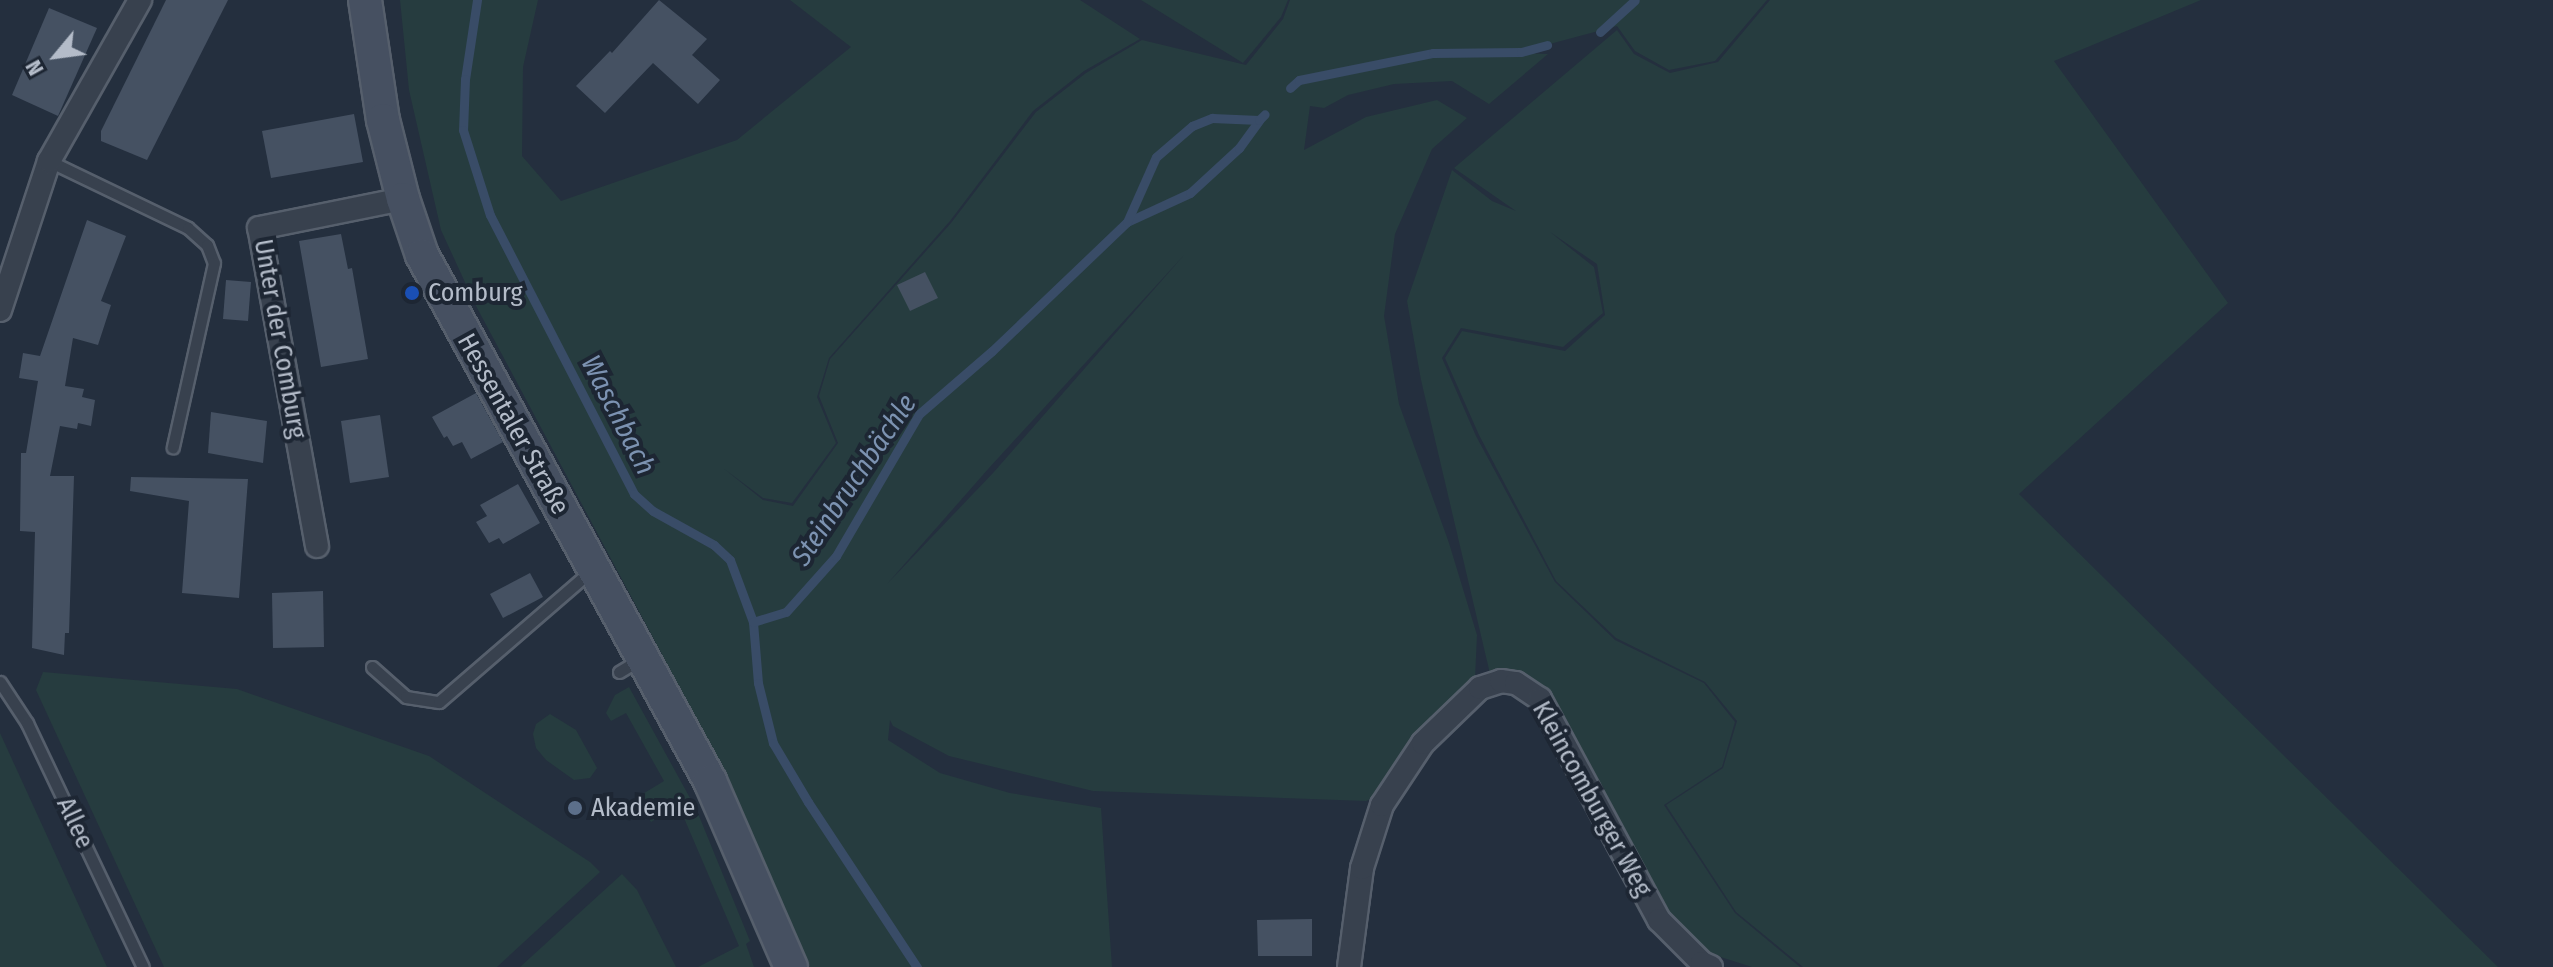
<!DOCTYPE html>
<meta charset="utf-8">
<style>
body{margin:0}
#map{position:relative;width:2553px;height:967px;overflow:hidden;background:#242f3e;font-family:"Fira Sans Condensed",sans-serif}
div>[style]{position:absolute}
.green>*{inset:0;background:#263c3f}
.stream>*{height:9px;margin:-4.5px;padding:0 4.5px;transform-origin:4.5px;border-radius:4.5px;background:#394c67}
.building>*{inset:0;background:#455162}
.roads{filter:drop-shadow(2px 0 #565f6c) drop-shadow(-2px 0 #565f6c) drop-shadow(0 2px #565f6c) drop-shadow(0 -2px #565f6c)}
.service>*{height:11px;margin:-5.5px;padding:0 5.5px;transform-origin:5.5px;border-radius:5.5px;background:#38414e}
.minor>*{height:22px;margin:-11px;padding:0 11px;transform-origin:11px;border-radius:11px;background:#38414e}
.secondary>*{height:32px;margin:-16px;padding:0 16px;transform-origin:16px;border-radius:16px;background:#465061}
.dots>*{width:22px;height:22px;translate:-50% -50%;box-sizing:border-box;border:4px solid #1d2633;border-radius:50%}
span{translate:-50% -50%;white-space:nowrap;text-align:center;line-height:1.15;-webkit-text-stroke:8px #1d2633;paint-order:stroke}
.poi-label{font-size:26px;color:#b4bcc9}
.left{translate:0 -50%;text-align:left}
.street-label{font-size:26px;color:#b4bcc9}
.water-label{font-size:28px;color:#7c92b1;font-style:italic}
.north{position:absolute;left:16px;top:16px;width:80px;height:80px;-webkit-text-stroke:6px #1d2633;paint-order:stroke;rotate:241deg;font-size:22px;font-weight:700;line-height:32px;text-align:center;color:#b4bcc9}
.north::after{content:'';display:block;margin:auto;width:28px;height:36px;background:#b4bcc9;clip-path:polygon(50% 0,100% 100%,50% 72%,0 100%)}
</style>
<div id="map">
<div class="green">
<i style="clip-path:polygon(evenodd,400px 0,538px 0,523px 67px,522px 156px,561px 201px,737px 140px,851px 47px,790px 0,1080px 0,1140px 39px,1084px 71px,1033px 111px,950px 221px,829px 358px,817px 397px,836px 443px,792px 503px,763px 498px,723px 468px,763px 500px,793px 506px,838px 443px,819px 396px,830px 359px,951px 223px,1036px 112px,1086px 73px,1142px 40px,1246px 65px,1283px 19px,1290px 0,1767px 0,1715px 61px,1669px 70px,1635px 51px,1617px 26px,1531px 49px,1473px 52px,1548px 54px,1489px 104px,1452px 81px,1394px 84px,1348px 95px,1324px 108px,1310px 106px,1304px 150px,1366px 117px,1437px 100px,1467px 118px,1432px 149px,1395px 234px,1384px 316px,1399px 404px,1449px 543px,1477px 635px,1475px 679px,1432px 715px,1377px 796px,1366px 801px,1093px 791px,949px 756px,893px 726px,890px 720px,888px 740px,940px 773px,1010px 793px,1101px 808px,1112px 967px,810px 967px,752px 837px,665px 660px,475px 304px,441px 230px,409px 90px,400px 0,1185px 254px,993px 473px,887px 584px,989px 468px,1185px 254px)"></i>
<i style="clip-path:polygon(1141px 0,1288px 0,1281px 17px,1243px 63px)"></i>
<i style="clip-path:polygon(1770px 0,2201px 0,2054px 61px,2228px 303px,2019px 494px,2498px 967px,1803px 967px,1736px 912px,1666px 805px,1723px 768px,1737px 721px,1705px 682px,1616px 638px,1556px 581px,1479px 435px,1445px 358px,1462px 331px,1565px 351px,1605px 315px,1597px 264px,1550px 232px,1594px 267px,1603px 313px,1563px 347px,1461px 328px,1442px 358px,1476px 436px,1555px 582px,1615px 640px,1704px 683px,1735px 722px,1722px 767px,1664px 805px,1735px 913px,1800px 967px,1752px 967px,1708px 953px,1663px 906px,1554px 701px,1535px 684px,1491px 678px,1421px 380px,1407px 301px,1452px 170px,1492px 201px,1516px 211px,1454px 168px,1617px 30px,1634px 54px,1670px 73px,1718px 62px)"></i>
<i style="clip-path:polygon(43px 672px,237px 689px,429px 756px,590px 862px,600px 872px,497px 967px,164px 967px,36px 690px)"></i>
<i style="clip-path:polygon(629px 687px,690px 798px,651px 822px,636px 798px,664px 781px,626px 713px,611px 721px,606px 713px,615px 695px)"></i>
<i style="clip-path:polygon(550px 714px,576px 730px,597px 768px,590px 778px,574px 780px,546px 760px,536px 748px,533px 734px,536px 724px)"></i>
<i style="clip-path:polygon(0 733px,107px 967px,0 967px)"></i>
<i style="clip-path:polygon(697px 811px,750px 941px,746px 944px,754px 967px,698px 967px,739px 946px,684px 818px)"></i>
<i style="clip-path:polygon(622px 874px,637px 890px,676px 967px,520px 967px)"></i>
</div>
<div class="stream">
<i style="left:477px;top:0;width:80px;rotate:98.6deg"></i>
<i style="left:465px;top:79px;width:51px;rotate:92.2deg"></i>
<i style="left:463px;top:130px;width:89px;rotate:72.4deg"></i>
<i style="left:490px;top:215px;width:314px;rotate:62.7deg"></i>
<i style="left:634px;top:494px;width:25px;rotate:42deg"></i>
<i style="left:653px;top:511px;width:70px;rotate:29.1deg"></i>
<i style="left:714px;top:545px;width:22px;rotate:43deg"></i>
<i style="left:730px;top:560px;width:66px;rotate:69.6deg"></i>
<i style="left:753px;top:622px;width:61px;rotate:85.3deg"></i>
<i style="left:758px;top:683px;width:62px;rotate:76deg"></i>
<i style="left:773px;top:743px;width:69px;rotate:59.3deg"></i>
<i style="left:808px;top:802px;width:198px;rotate:56.6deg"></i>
<i style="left:1600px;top:32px;width:47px;rotate:-42.4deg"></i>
<i style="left:1290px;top:88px;width:12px;rotate:-42deg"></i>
<i style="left:1299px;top:80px;width:137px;rotate:-11.4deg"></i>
<i style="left:1433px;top:53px;width:88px;rotate:-0.7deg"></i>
<i style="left:1521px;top:52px;width:27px;rotate:-15deg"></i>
<i style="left:1127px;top:222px;width:69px;rotate:-24.7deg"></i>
<i style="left:1190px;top:193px;width:67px;rotate:-42.6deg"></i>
<i style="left:1239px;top:148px;width:34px;rotate:-54deg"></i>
<i style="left:753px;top:622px;width:34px;rotate:-17deg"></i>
<i style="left:786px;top:612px;width:75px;rotate:-48.2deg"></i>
<i style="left:836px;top:556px;width:164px;rotate:-59.7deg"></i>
<i style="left:919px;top:414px;width:96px;rotate:-40.8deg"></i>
<i style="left:992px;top:351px;width:187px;rotate:-43.7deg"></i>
<i style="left:1127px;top:222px;width:71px;rotate:-66deg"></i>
<i style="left:1156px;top:157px;width:48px;rotate:-40.7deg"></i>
<i style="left:1192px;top:126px;width:22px;rotate:-22deg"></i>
<i style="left:1212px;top:118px;width:47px;rotate:2.4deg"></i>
<i style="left:1259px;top:120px;width:8px;rotate:-45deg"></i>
</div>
<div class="building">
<i style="clip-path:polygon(166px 0,228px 0,147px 160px,101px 141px,101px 131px)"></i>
<i style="clip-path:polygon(659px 0,707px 39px,692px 55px,720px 80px,698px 104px,653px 63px,605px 113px,576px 86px,610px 51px,612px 53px)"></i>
<i style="clip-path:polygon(49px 8px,97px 28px,58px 116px,12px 95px)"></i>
<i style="clip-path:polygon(354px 114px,363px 162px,271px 178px,262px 131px)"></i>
<i style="clip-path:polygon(87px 220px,126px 236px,101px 301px,111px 305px,98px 345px,73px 338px,65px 386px,84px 389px,82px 397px,95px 400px,91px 426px,78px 423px,77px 429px,60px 426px,50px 476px,74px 476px,69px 633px,65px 633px,64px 655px,32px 648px,35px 532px,20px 531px,21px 453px,26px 453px,38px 381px,19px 378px,23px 353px,40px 356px)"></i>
<i style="clip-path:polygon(341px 234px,348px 269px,352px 268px,368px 359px,321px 367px,299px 241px)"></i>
<i style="clip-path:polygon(925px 272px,938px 298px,910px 311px,897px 285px)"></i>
<i style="clip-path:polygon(226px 280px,251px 282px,248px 321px,223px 319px)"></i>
<i style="clip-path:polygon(476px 393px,503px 442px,471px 459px,462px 442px,453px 446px,447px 436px,444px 438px,432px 417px)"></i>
<i style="clip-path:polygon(211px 412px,267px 421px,263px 463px,208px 453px)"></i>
<i style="clip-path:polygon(380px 415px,389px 477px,350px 483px,341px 421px)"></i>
<i style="clip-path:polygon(131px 477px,248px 479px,239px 598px,182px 593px,189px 501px,130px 491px)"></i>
<i style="clip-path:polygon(518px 484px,540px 523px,503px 544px,499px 538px,489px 543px,476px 522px,487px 516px,480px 505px)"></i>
<i style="clip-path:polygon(530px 573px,543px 597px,503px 618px,490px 594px)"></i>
<i style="clip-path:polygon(323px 591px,324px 647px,273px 648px,272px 593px)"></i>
<i style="clip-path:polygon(1312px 919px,1312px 956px,1258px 956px,1257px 920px)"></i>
</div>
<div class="roads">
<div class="service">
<i style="left:49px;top:161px;width:154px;rotate:25.7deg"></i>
<i style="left:188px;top:228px;width:25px;rotate:42deg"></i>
<i style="left:207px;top:245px;width:19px;rotate:69deg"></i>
<i style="left:214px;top:263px;width:189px;rotate:102.6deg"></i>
<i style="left:372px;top:667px;width:45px;rotate:41.4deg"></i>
<i style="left:406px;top:697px;width:33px;rotate:9deg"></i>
<i style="left:439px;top:702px;width:201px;rotate:-40.8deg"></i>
<i style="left:619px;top:672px;width:23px;rotate:-31deg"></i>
<i style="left:0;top:682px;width:49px;rotate:56.6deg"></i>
<i style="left:27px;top:723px;width:270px;rotate:64.6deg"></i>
</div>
<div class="minor">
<i style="left:0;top:310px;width:157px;rotate:-71.8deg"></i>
<i style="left:49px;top:161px;width:185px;rotate:-60.5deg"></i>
<i style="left:317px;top:546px;width:323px;rotate:-100.3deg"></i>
<i style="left:259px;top:228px;width:147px;rotate:-11.4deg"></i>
<i style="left:1349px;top:967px;width:100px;rotate:-82.5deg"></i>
<i style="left:1362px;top:868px;width:66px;rotate:-72.4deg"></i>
<i style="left:1382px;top:805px;width:74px;rotate:-56.5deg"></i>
<i style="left:1423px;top:743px;width:79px;rotate:-44deg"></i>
<i style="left:1480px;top:688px;width:22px;rotate:-18deg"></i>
<i style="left:1501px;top:681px;width:15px;rotate:8deg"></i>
<i style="left:1516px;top:683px;width:29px;rotate:34deg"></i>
<i style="left:1540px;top:699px;width:251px;rotate:61.7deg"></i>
<i style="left:1659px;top:920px;width:61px;rotate:45deg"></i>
<i style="left:1702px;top:963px;width:10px;rotate:24deg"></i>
</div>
<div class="secondary">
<i style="left:365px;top:0;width:121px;rotate:81.5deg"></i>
<i style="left:383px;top:120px;width:81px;rotate:75.8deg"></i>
<i style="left:403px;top:199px;width:59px;rotate:71.3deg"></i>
<i style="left:422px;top:255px;width:600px;rotate:61.3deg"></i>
<i style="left:710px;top:781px;width:203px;rotate:66.5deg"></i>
</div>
</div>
<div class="dots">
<i style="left:412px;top:293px;background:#1a4fb4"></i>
<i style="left:575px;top:808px;background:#5c6f8a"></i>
</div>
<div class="poi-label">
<span class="left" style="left:428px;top:293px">Comburg</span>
<span class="left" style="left:591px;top:808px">Akademie</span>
</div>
<div class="street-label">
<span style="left:280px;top:339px;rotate:80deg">Unter der Comburg</span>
<span style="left:513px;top:424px;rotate:61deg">Hessentaler Straße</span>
<span style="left:1592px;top:799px;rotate:61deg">Kleincomburger Weg</span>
<span style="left:75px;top:823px;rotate:65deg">Allee</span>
</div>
<div class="water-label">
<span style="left:618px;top:415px;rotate:63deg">Waschbach</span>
<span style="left:854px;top:480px;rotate:-56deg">Steinbruchbächle</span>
</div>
<div class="north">N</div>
</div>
